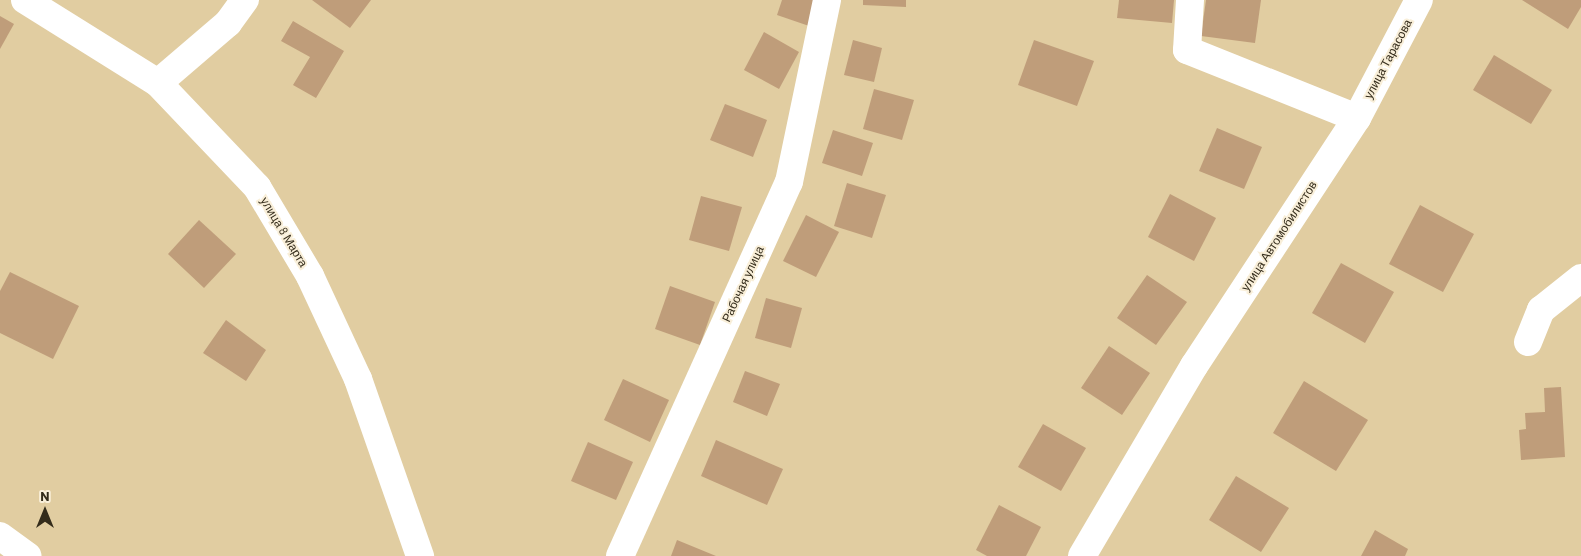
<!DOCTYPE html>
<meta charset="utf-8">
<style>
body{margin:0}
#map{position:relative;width:1581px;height:556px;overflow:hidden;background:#e1cda1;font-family:Barlow,sans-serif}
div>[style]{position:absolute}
.building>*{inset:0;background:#bf9d7a}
.minor>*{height:28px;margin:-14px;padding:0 14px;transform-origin:14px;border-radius:14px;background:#fff}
.major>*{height:28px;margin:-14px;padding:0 14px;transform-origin:14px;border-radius:14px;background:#fff}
span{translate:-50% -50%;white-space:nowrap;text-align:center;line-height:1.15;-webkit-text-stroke:4px #f9efd9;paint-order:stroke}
.street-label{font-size:12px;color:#342c1b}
.north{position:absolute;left:20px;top:486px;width:50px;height:50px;-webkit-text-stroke:4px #f9efd9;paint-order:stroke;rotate:0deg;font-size:14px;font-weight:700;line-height:20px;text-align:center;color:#342c1b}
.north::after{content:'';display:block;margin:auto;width:18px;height:22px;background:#342c1b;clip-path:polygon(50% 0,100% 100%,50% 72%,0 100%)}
</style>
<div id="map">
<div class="building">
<i style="clip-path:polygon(312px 0,371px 0,350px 28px)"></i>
<i style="clip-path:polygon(782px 0,821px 0,812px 27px,777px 15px)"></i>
<i style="clip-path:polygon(863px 0,906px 0,906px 7px,863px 5px)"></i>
<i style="clip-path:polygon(1119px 0,1174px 0,1172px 23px,1117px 18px)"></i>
<i style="clip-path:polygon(1206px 0,1261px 0,1255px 43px,1201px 36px)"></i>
<i style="clip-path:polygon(1522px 0,1581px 0,1581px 7px,1568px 29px)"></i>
<i style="clip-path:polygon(0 16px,14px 24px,0 49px)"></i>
<i style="clip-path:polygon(293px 21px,344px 51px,316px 98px,293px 85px,310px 57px,281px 41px)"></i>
<i style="clip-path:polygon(764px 32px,799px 52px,779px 89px,744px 70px)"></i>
<i style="clip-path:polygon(853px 40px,882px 48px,874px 82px,844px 75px)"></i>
<i style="clip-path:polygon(1034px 40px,1094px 61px,1077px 106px,1018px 85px)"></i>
<i style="clip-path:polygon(1494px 55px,1552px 90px,1531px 124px,1473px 90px)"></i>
<i style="clip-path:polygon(874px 89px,914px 100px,902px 140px,863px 129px)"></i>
<i style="clip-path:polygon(725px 104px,767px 120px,753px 157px,710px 140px)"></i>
<i style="clip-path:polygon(1217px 128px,1262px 147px,1244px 189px,1199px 171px)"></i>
<i style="clip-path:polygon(833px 130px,873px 143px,862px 176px,822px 163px)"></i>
<i style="clip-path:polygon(847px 183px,886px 195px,872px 238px,834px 226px)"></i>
<i style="clip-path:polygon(1170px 194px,1216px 218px,1194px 261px,1148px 237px)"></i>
<i style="clip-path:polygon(701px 196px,742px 207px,729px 251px,689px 240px)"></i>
<i style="clip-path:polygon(1420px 205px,1474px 234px,1443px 292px,1389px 264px)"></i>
<i style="clip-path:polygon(806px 215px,839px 232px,816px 277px,783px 261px)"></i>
<i style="clip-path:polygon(199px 220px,236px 254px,204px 288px,168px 254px)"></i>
<i style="clip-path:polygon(1341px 263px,1394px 292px,1365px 343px,1312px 313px)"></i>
<i style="clip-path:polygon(10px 272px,79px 306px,53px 359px,0 333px,0 291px)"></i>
<i style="clip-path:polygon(1147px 275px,1187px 302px,1156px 345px,1117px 318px)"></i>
<i style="clip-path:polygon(670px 286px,715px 302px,700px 345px,655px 329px)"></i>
<i style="clip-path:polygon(766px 298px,802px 308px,791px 348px,755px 338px)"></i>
<i style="clip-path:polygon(226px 320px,266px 350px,246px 381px,203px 353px)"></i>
<i style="clip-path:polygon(1109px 346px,1150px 373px,1122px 415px,1081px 388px)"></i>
<i style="clip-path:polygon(745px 371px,780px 384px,767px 416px,733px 402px)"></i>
<i style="clip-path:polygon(623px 379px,669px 400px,650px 442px,604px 420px)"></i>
<i style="clip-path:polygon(1304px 381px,1368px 420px,1336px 471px,1273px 433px)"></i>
<i style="clip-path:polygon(1561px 387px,1565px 457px,1521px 460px,1519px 430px,1526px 429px,1525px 413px,1545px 412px,1544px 388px)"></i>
<i style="clip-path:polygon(1043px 424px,1086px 448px,1061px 491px,1018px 467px)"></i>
<i style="clip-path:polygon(716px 440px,783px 469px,767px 505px,701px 476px)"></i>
<i style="clip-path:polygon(588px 442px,633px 462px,616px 500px,571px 481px)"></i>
<i style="clip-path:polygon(1236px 476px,1289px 508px,1261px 552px,1209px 520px)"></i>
<i style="clip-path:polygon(999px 505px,1041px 527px,1026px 556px,987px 556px,976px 550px)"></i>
<i style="clip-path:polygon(1375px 530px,1408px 549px,1405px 556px,1361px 556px)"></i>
<i style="clip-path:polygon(677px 540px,716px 556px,671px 556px)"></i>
</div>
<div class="minor">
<i style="left:1190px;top:0;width:50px;rotate:93.4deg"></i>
<i style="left:1187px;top:50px;width:183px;rotate:21.8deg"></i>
<i style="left:158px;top:83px;width:92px;rotate:-40.6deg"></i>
<i style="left:228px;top:23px;width:29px;rotate:-54deg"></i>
<i style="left:1528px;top:342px;width:35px;rotate:-68deg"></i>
<i style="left:1541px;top:310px;width:51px;rotate:-38.7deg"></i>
<i style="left:0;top:536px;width:34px;rotate:36deg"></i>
<i style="left:620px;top:556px;width:410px;rotate:-65.7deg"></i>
<i style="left:789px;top:182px;width:186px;rotate:-78.2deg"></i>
<i style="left:1082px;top:556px;width:221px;rotate:-59.5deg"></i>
<i style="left:1194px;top:366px;width:297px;rotate:-56.7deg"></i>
<i style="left:1357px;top:118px;width:133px;rotate:-62.3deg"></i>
</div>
<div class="major">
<i style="left:25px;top:0;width:157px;rotate:32deg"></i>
<i style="left:158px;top:83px;width:144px;rotate:46.4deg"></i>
<i style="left:257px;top:187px;width:104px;rotate:59.2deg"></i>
<i style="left:310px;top:276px;width:114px;rotate:65deg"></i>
<i style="left:358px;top:379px;width:188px;rotate:70.7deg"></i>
</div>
<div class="street-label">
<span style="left:1388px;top:59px;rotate:-62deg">улица Тарасова</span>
<span style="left:284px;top:232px;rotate:59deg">улица 8 Марта</span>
<span style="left:1279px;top:236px;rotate:-57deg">улица Автомобилистов</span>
<span style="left:743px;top:284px;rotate:-65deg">Рабочая улица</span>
</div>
<div class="north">N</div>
</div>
